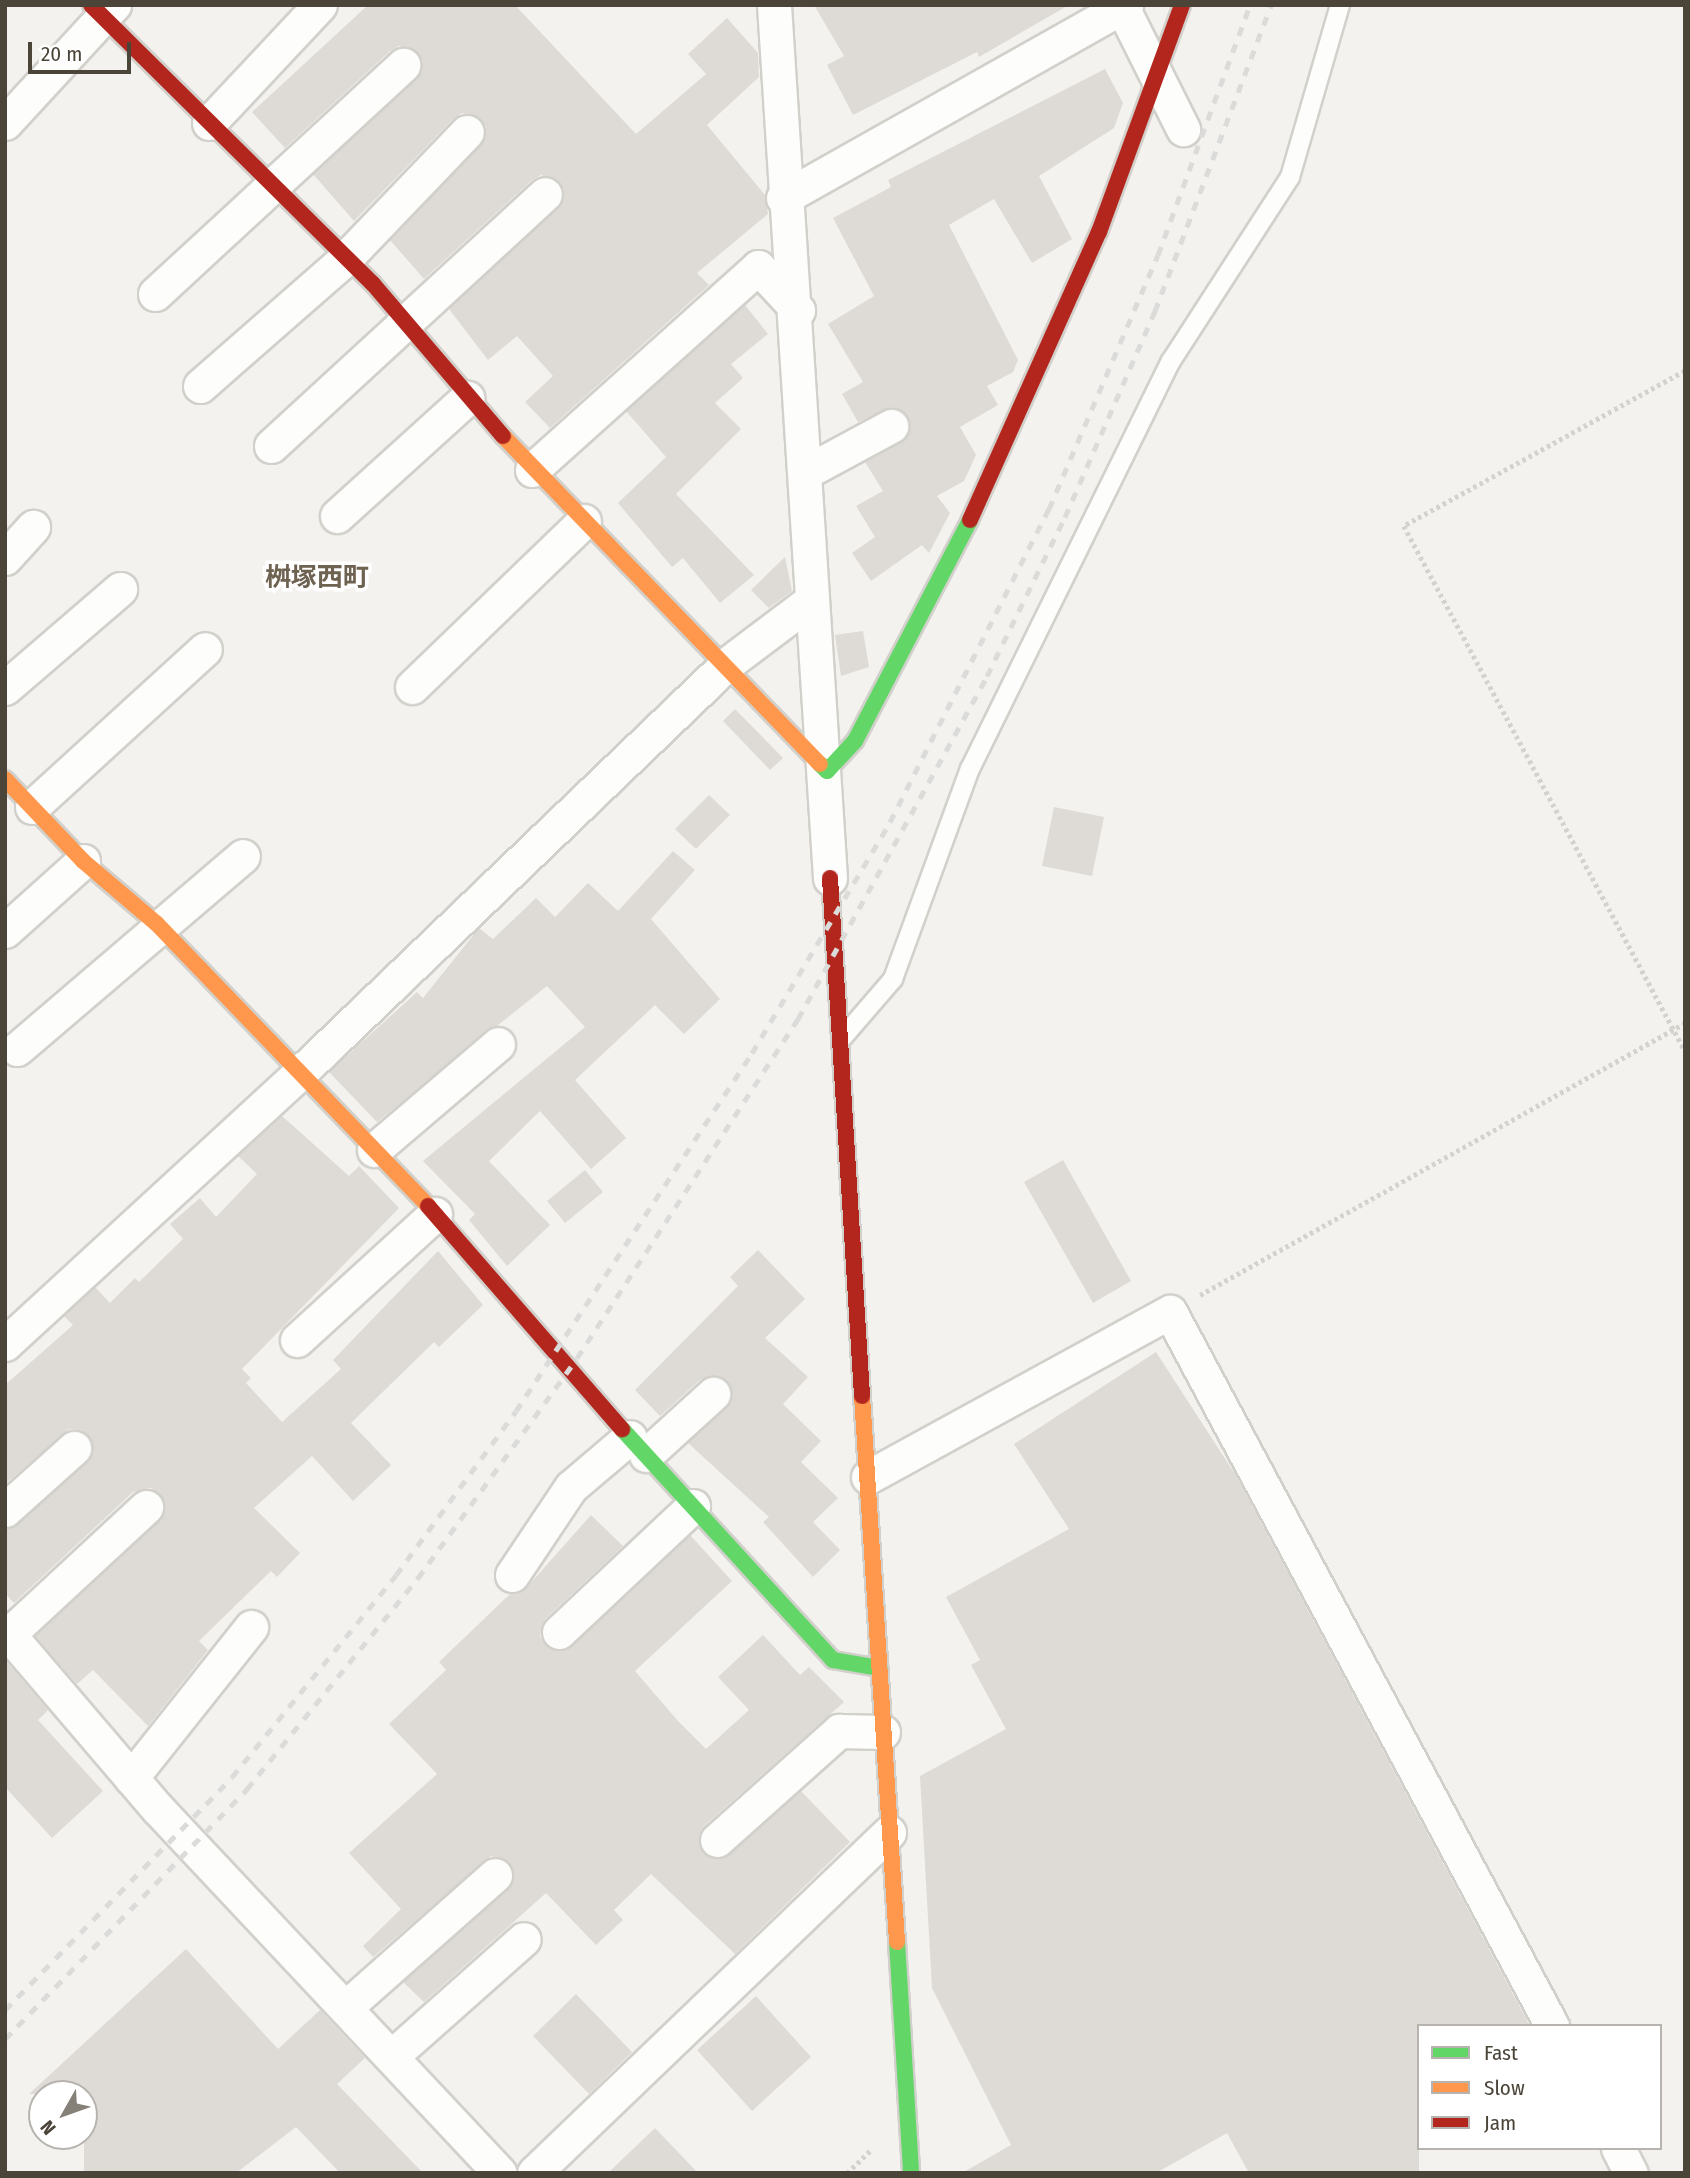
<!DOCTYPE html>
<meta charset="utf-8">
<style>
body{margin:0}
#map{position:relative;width:1690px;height:2178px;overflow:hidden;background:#f4f2ee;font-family:"Fira Sans Condensed","Noto Sans JP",sans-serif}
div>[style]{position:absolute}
.building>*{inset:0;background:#dedbd6}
.path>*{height:4.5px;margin-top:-2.25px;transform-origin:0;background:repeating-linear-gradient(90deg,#d3d2cc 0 3.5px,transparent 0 7px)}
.roads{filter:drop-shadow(2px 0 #d2d0cb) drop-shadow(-2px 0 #d2d0cb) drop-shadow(0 2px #d2d0cb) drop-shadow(0 -2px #d2d0cb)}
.lane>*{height:18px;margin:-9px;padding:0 9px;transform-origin:9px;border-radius:9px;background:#fdfdfc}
.street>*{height:33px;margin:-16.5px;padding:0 16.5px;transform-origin:16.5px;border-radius:16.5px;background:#fdfdfc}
.fast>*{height:16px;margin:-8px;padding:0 8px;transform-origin:8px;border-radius:8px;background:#63d668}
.slow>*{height:16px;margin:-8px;padding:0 8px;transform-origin:8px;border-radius:8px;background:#ff974d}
.jam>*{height:16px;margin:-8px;padding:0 8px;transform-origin:8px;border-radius:8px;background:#b3261e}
.rail>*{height:5px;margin-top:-2.5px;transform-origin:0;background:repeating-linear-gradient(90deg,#dbdbda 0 9px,transparent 0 18px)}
span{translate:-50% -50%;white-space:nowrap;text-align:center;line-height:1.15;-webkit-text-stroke:7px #fff;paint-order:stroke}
.quarter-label{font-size:26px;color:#6e6250;font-weight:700}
.frame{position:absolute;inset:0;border:7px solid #4b4439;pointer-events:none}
.legend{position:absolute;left:1417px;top:2024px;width:245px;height:126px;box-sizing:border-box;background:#fff;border:2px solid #b7b4b0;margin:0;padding:9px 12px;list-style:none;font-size:21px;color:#4b4439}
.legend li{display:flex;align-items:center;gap:14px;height:35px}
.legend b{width:35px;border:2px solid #b7b4b0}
.north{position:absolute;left:28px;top:2080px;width:70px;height:70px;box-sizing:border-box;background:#fff;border:2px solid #b7b4b0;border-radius:50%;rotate:230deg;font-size:19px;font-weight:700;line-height:28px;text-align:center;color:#4b4439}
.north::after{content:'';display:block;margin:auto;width:24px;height:32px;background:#868178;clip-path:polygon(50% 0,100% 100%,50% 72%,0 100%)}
.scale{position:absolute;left:28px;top:42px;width:103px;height:32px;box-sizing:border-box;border:4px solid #4b4439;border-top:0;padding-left:9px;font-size:21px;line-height:24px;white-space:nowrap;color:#4b4439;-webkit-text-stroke:5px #fff;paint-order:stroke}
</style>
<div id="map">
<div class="building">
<i style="clip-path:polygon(368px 5px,515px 5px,636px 134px,706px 74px,688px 54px,727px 18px,758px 53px,759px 77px,707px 125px,765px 195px,768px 214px,697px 273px,709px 285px,550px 428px,525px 402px,553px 376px,517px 336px,488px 360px,449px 309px,558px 208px,564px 190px,559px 181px,541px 175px,532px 180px,424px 279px,390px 240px,481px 145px,486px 127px,480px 118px,462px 113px,453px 119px,354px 221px,313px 174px,416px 79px,422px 61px,417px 52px,399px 46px,390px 51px,285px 148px,252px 112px)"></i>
<i style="clip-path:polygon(814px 5px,1069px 5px,979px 57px,977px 52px,853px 115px,827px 65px,844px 56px)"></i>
<i style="clip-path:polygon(1105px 69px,1123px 103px,1114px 128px,1039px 176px,1072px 239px,1032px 263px,994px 199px,949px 225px,1018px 360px,1013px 372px,987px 386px,998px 405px,960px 427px,976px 455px,964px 481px,937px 496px,950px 513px,929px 553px,922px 545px,871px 581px,852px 553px,875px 537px,856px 506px,883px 491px,865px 462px,901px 443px,910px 426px,892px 407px,858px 422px,842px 394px,863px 382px,828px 324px,874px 296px,833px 218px,891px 187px,888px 180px)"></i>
<i style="clip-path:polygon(745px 305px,768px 334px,731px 364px,743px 378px,715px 403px,741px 429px,676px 494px,754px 575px,720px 603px,683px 558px,672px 567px,618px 503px,666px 457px,626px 411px)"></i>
<i style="clip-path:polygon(785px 557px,792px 591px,769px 608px,751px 590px)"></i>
<i style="clip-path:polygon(863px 631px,869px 667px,841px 676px,835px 635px)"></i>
<i style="clip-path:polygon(735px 709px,783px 758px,770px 770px,723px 721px)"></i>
<i style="clip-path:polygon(709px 795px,730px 815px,696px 849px,675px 829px)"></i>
<i style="clip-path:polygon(1054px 807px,1104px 817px,1092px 876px,1042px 866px)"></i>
<i style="clip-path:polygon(673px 851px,695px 870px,651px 919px,720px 999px,684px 1034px,655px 1005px,575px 1080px,626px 1138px,591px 1169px,540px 1111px,489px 1161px,550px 1225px,507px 1266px,469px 1220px,475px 1214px,423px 1161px,585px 1027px,547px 986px,377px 1122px,329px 1072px,417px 992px,423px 998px,479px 928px,493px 939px,536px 898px,555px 917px,588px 883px,618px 911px)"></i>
<i style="clip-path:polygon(282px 1116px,349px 1176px,359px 1166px,399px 1208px,242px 1369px,251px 1378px,246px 1383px,282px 1422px,341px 1369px,333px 1360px,438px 1251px,483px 1305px,439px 1347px,434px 1342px,351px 1423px,391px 1465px,353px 1501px,312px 1456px,254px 1508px,300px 1553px,277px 1577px,271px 1571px,199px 1641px,208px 1650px,148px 1726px,93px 1670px,77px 1684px,35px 1636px,159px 1521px,165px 1502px,151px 1488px,133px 1492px,14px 1603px,5px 1593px,5px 1529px,87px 1462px,93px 1445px,81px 1430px,69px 1429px,5px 1484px,5px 1385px,73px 1325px,64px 1316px,95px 1287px,110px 1303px,135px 1278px,139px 1282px,183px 1239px,170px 1224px,200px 1198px,216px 1217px,257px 1174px,238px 1156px)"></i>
<i style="clip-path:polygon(1063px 1160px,1131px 1281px,1093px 1303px,1024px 1182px)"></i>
<i style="clip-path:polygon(585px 1170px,603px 1192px,565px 1223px,547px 1201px)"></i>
<i style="clip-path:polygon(758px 1250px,805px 1299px,765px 1338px,808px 1377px,783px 1404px,821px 1441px,801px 1462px,838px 1498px,813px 1522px,840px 1550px,813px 1577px,763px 1522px,769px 1517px,688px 1443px,731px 1400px,727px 1381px,701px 1379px,660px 1416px,635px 1390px,738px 1286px,730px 1277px)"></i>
<i style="clip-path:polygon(1156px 1352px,1235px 1474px,1530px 2026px,1419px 2026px,1419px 2173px,1249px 2173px,1227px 2133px,1156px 2173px,962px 2173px,1011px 2145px,932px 1988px,920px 1776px,1006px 1729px,971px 1665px,980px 1660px,946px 1597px,1069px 1529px,1014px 1444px)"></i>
<i style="clip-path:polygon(591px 1515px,623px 1546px,545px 1619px,540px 1636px,546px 1646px,563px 1651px,572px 1646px,690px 1535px,732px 1581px,635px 1671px,678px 1721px,706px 1749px,749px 1710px,718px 1677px,763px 1635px,800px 1675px,809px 1667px,844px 1702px,704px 1826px,699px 1835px,702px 1852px,712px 1858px,729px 1855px,801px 1791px,850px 1842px,735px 1954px,651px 1874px,614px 1910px,623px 1920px,596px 1945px,546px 1893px,424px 2002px,403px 1982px,508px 1889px,514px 1872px,509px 1862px,491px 1856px,373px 1957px,363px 1946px,401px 1909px,349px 1853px,437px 1774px,389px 1724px,446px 1670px,439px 1662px,510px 1594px,528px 1586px)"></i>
<i style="clip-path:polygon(5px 1660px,48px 1710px,38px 1720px,103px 1791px,52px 1838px,5px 1787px)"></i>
<i style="clip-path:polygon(186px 1949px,278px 2049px,320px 2010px,365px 2058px,337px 2084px,423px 2173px,340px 2173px,296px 2127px,236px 2173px,84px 2173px,84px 2094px,29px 2094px)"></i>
<i style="clip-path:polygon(576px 1994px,632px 2052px,589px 2094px,533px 2036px)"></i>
<i style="clip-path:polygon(756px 1996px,811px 2057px,752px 2111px,697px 2050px)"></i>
<i style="clip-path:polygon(655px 2128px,698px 2173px,608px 2173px)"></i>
</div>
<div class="path">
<i style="left:1685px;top:371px;width:321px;rotate:151.1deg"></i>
<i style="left:1404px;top:526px;width:595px;rotate:61.84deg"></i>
<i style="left:1200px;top:1295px;width:556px;rotate:-29.28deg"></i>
<i style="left:847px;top:2173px;width:35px;rotate:-44deg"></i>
</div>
<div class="roads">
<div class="lane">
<i style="left:843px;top:1037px;width:77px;rotate:-49.2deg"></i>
<i style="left:893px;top:979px;width:224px;rotate:-69.9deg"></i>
<i style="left:970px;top:769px;width:455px;rotate:-63.8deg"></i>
<i style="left:1171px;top:361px;width:219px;rotate:-57.1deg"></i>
<i style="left:1290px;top:177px;width:179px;rotate:-73.8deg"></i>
</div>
<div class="street">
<i style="left:774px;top:5px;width:875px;rotate:86.33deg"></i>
<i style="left:1121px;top:5px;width:139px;rotate:63.4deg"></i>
<i style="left:5px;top:123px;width:161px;rotate:-47.3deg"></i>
<i style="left:209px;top:123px;width:162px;rotate:-46.8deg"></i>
<i style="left:783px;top:198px;width:394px;rotate:-29.4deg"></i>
<i style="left:155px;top:294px;width:338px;rotate:-42.7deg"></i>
<i style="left:200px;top:386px;width:193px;rotate:-41.2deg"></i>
<i style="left:345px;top:259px;width:176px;rotate:-46.2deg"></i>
<i style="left:271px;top:446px;width:372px;rotate:-42.6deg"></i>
<i style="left:532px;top:470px;width:304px;rotate:-41.9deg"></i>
<i style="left:758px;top:267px;width:59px;rotate:47.1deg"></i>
<i style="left:806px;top:472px;width:97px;rotate:-28.4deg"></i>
<i style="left:337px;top:516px;width:176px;rotate:-42.2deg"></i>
<i style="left:5px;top:558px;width:42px;rotate:-47.9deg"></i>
<i style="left:412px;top:687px;width:239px;rotate:-44deg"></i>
<i style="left:5px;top:688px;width:152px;rotate:-40.7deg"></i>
<i style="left:32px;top:807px;width:234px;rotate:-42.4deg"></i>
<i style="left:5px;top:931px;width:105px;rotate:-41.9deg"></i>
<i style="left:17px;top:1049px;width:297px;rotate:-40.5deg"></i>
<i style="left:374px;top:1150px;width:163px;rotate:-40.5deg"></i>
<i style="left:297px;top:1340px;width:187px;rotate:-42.4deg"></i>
<i style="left:5px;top:1344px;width:401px;rotate:-42.6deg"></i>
<i style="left:300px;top:1073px;width:591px;rotate:-43.77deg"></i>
<i style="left:727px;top:664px;width:106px;rotate:-37deg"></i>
<i style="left:646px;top:1455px;width:91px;rotate:-42.3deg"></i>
<i style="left:868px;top:1477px;width:344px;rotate:-28.7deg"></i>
<i style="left:1170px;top:1312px;width:810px;rotate:61.85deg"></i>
<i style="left:5px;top:1510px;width:93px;rotate:-41.9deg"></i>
<i style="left:512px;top:1575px;width:106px;rotate:-56.2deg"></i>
<i style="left:571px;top:1487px;width:77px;rotate:-40.3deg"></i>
<i style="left:5px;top:1630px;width:235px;rotate:49.5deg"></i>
<i style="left:158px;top:1809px;width:499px;rotate:46.8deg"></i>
<i style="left:559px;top:1632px;width:184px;rotate:-43.2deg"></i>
<i style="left:9px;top:1634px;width:187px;rotate:-42.8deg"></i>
<i style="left:131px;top:1778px;width:193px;rotate:-51.5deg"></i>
<i style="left:717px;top:1840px;width:164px;rotate:-41.8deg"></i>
<i style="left:839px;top:1731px;width:44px;rotate:1.3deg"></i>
<i style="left:346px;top:2007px;width:199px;rotate:-41.5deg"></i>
<i style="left:392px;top:2056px;width:176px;rotate:-41.6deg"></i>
<i style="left:1618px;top:2148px;width:28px;rotate:63deg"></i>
<i style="left:534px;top:2173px;width:492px;rotate:-43.8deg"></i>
</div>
<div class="fast">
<i style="left:820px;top:764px;width:10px;rotate:45deg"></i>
<i style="left:827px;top:771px;width:41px;rotate:-47deg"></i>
<i style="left:855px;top:741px;width:249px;rotate:-62.5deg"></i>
<i style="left:622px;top:1429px;width:313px;rotate:47.6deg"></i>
<i style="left:833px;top:1660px;width:47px;rotate:9.9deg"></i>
<i style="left:897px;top:1942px;width:231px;rotate:86.5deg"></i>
</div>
<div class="slow">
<i style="left:503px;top:436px;width:456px;rotate:46deg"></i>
<i style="left:5px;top:779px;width:113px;rotate:46.4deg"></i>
<i style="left:83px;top:861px;width:97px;rotate:40.4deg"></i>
<i style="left:157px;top:924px;width:391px;rotate:46.1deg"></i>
<i style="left:862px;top:1396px;width:547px;rotate:86.33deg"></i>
</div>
<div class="jam">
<i style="left:91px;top:5px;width:397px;rotate:44.7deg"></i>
<i style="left:373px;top:284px;width:200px;rotate:49.5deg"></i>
<i style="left:970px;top:520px;width:316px;rotate:-65.9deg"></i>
<i style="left:1099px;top:232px;width:242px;rotate:-69.9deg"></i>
<i style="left:830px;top:878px;width:519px;rotate:86.46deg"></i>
<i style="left:428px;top:1206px;width:296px;rotate:49deg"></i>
</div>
</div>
<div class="rail">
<i style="left:5px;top:2010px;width:325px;rotate:-45.7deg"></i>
<i style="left:232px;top:1777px;width:260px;rotate:-50.9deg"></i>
<i style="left:396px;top:1575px;width:203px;rotate:-53.8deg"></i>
<i style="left:516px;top:1411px;width:429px;rotate:-56.6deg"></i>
<i style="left:752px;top:1053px;width:269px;rotate:-59.1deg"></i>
<i style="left:890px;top:822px;width:351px;rotate:-63.1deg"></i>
<i style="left:1049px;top:509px;width:276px;rotate:-66.8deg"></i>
<i style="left:1158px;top:255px;width:266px;rotate:-69.8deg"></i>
<i style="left:5px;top:2039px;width:348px;rotate:-45.9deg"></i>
<i style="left:247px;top:1789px;width:272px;rotate:-51deg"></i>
<i style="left:418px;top:1578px;width:271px;rotate:-54.1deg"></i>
<i style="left:577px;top:1358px;width:405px;rotate:-56.9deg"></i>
<i style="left:798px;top:1019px;width:392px;rotate:-61.1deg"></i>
<i style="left:987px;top:676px;width:177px;rotate:-63.9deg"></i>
<i style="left:1065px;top:517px;width:225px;rotate:-66.4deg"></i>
<i style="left:1155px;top:311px;width:327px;rotate:-69.2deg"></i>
</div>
<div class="quarter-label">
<span style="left:317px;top:578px">桝塚西町</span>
</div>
<div class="frame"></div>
<ul class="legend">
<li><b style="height:9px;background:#63d668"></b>Fast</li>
<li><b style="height:9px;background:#ff974d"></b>Slow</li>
<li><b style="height:9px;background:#b3261e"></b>Jam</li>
</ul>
<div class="north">N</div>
<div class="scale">20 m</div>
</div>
